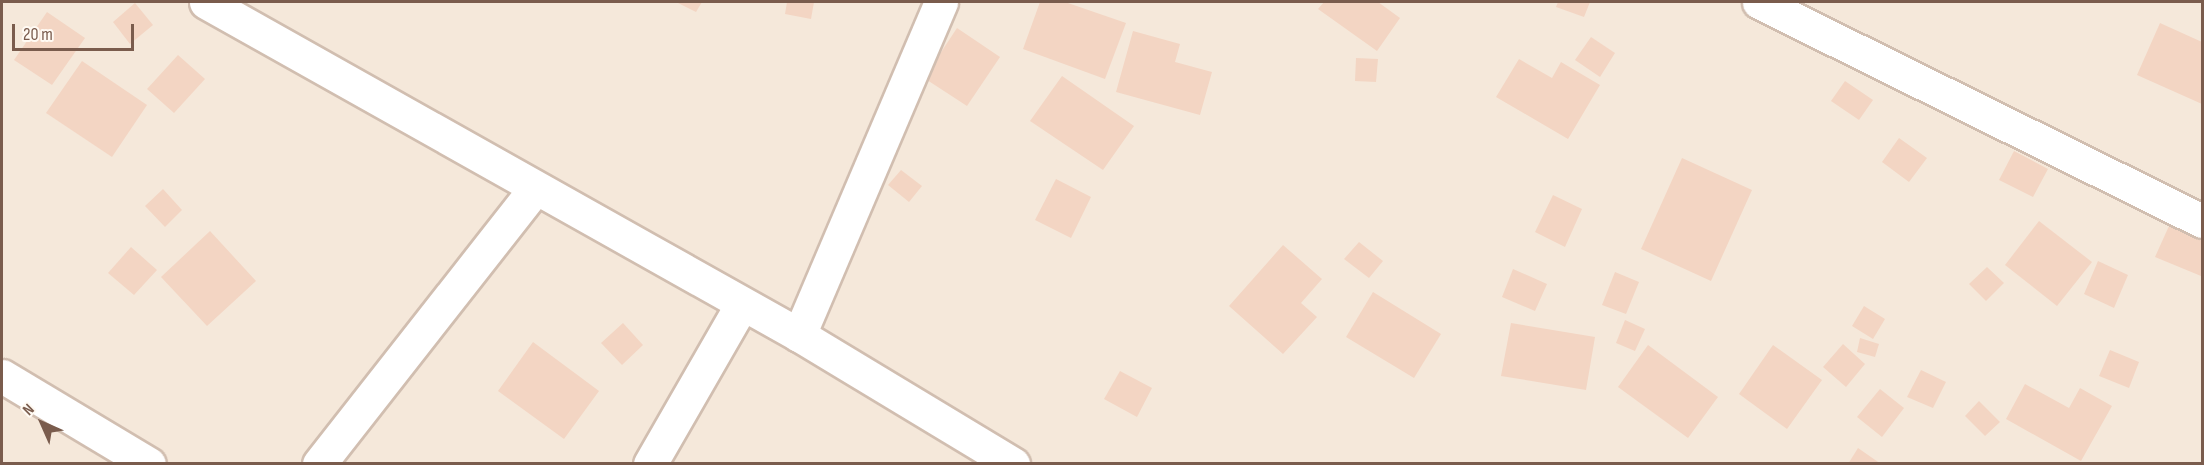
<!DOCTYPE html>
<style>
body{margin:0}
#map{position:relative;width:2204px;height:465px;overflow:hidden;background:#fdf6ec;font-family:"Sofia Sans Condensed",sans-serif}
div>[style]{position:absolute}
.residential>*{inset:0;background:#f5e8da}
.building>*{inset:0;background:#f3d5c3}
.roads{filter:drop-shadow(2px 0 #d1beb0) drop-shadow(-2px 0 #d1beb0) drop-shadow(0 2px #d1beb0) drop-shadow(0 -2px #d1beb0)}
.minor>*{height:33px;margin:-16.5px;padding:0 16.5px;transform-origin:16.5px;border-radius:16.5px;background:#fff}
span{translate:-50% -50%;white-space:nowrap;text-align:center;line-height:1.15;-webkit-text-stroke:4.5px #fffaf3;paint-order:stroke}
.frame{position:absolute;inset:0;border:3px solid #7a5c4d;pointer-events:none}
.north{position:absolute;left:12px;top:393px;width:60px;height:60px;-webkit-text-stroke:4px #fffaf3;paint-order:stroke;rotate:315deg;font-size:16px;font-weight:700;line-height:24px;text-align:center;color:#7a5c4d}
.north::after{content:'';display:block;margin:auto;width:21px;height:27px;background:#7a5c4d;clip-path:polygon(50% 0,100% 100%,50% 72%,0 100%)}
.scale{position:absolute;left:12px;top:24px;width:122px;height:27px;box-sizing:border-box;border:3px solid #7a5c4d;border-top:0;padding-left:8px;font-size:18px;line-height:21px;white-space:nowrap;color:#7a5c4d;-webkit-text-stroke:4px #fffaf3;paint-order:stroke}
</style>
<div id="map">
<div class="residential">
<i style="clip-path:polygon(2px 2px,2202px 2px,2202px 463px,2px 463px)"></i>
</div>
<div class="building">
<i style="clip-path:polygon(676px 2px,702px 2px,696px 12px)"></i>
<i style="clip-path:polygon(787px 2px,814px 2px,811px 19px,785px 14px)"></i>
<i style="clip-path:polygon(1040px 2px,1065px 2px,1126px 23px,1105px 79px,1023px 49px)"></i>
<i style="clip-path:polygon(1324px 2px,1378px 2px,1400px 18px,1377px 51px,1318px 9px)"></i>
<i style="clip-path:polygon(1558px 2px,1590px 2px,1584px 17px,1556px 7px)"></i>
<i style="clip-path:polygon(135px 3px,153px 25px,130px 44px,113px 22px)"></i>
<i style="clip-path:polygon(47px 12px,85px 38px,52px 85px,14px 60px)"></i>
<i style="clip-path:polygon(2160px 23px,2202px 42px,2202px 104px,2137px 75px)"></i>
<i style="clip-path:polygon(957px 28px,1000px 57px,967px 106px,924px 78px)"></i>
<i style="clip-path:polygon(1133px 31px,1180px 44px,1175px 62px,1212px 72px,1200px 115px,1116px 92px)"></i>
<i style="clip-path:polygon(1591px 37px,1615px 53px,1600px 77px,1575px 60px)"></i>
<i style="clip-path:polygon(178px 55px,205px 79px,174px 113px,147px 89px)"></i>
<i style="clip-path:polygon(1356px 58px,1378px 59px,1376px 82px,1355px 81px)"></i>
<i style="clip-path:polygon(1519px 59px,1552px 78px,1561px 62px,1600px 85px,1568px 139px,1496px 97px)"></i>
<i style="clip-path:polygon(82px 61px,147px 105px,112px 157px,46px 113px)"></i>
<i style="clip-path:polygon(1062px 76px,1134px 126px,1103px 170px,1030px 121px)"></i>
<i style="clip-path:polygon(1845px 81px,1873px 100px,1859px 120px,1831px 101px)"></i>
<i style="clip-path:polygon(1899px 138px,1927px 158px,1909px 182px,1882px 162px)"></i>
<i style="clip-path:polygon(2014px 151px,2048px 169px,2033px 197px,1999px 180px)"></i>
<i style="clip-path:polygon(1682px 158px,1752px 190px,1711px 281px,1641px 249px)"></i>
<i style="clip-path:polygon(901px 170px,922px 186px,909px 202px,888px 185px)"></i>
<i style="clip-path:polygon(1056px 179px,1091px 197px,1071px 238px,1035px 220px)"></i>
<i style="clip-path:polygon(163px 189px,182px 210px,165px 227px,145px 206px)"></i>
<i style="clip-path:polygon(1553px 195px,1582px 209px,1565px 247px,1535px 232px)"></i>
<i style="clip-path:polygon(2039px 221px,2092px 262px,2057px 306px,2005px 265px)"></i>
<i style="clip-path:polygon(2169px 226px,2202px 241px,2201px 276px,2155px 257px)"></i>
<i style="clip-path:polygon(210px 231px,256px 281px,207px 326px,161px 277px)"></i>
<i style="clip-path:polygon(1359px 242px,1383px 261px,1369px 278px,1344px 259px)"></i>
<i style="clip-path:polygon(1283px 245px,1322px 279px,1301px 303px,1317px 317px,1283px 354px,1229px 306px)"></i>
<i style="clip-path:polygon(131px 247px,157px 270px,134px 295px,108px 273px)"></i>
<i style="clip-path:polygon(2098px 261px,2128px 275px,2114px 308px,2084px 294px)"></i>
<i style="clip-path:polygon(1987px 267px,2004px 283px,1986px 301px,1969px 284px)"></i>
<i style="clip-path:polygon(1513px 269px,1547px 284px,1535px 311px,1502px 297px)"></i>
<i style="clip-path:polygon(1615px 272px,1639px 282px,1626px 314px,1602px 305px)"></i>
<i style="clip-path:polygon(1373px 292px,1441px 334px,1414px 378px,1346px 337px)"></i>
<i style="clip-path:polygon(1864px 306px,1885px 319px,1873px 339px,1852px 326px)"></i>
<i style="clip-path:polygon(1625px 320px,1645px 329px,1635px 351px,1616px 343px)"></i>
<i style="clip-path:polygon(623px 323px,643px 345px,622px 365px,601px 343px)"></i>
<i style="clip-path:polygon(1511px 323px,1595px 337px,1586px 390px,1501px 376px)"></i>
<i style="clip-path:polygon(1860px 338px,1879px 344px,1875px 357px,1857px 352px)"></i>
<i style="clip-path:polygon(533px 342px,599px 391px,564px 439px,498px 391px)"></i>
<i style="clip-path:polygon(1843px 344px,1865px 364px,1846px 387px,1823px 367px)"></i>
<i style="clip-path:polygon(1648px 345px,1718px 397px,1688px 438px,1618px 387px)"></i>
<i style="clip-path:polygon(1773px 345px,1822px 380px,1787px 429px,1739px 394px)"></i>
<i style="clip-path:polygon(2110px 350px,2139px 362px,2129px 388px,2099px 376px)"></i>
<i style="clip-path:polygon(1921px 370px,1946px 382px,1933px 408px,1907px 397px)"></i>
<i style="clip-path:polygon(1120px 371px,1152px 388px,1137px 417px,1104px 399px)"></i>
<i style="clip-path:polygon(2025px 384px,2069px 408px,2080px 388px,2112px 406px,2081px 461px,2006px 419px)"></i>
<i style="clip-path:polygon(1880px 389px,1904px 408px,1882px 437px,1857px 417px)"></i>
<i style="clip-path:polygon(1979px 401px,2000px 422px,1985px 436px,1965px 416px)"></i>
<i style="clip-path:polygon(1858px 448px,1881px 464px,1848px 464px)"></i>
</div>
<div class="roads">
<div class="minor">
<i style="left:206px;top:2px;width:680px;rotate:29.32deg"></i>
<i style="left:799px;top:335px;width:250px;rotate:31.1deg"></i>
<i style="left:1759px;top:2px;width:494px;rotate:26.3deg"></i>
<i style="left:799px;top:335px;width:362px;rotate:-66.9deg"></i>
<i style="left:2px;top:376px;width:171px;rotate:30.9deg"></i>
<i style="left:319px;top:464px;width:350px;rotate:-51.9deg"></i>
<i style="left:650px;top:464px;width:182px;rotate:-60.1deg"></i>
</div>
</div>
<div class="frame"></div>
<div class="north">N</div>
<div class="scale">20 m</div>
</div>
